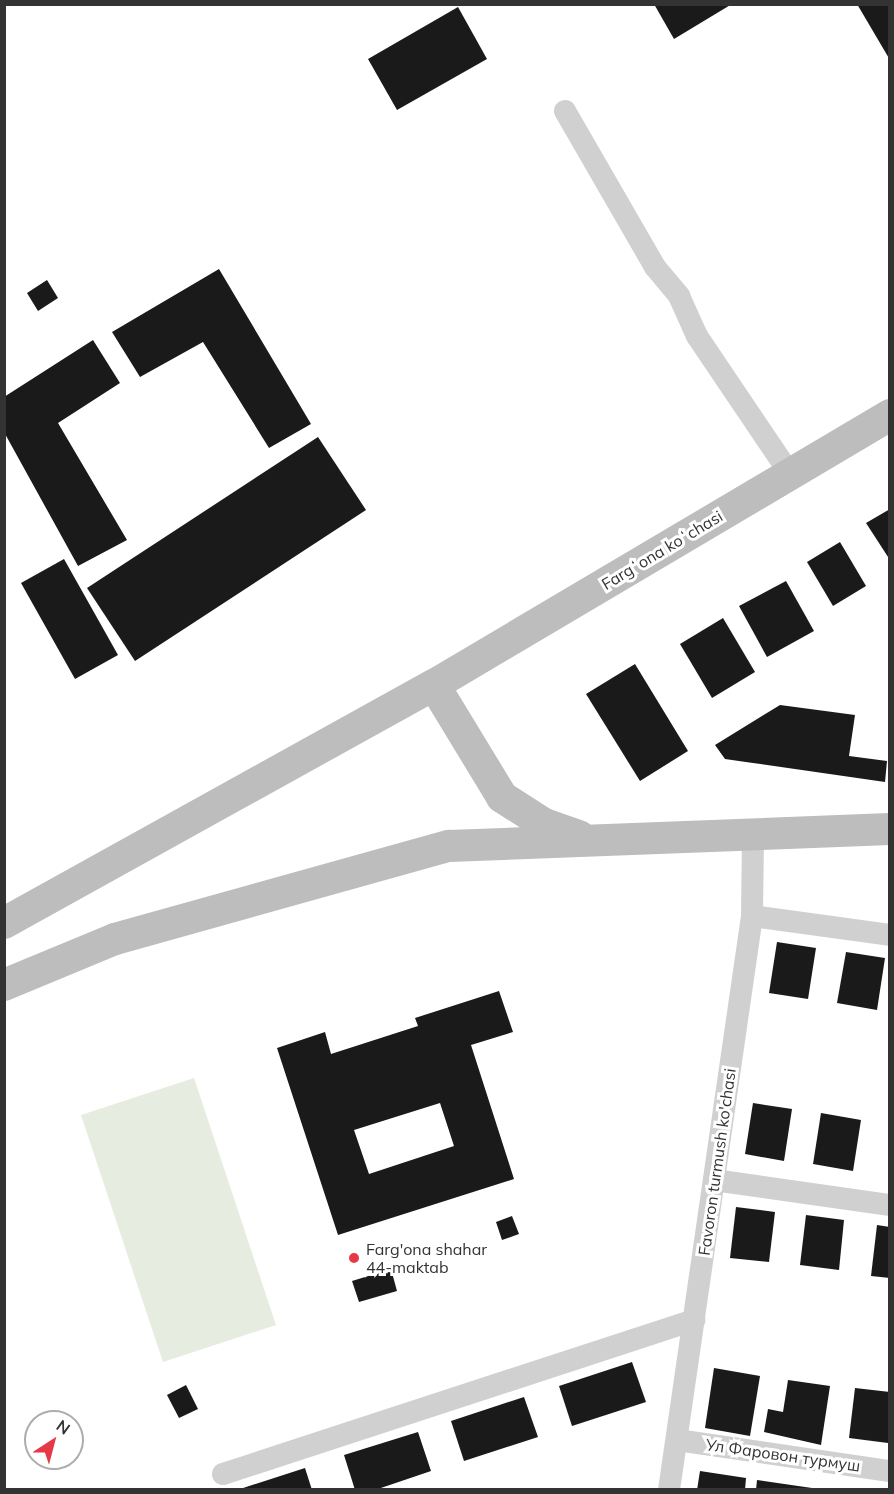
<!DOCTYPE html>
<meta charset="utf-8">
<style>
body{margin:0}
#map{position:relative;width:894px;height:1494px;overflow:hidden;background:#fff;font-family:Mulish,sans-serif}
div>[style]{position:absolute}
.green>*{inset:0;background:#e6ecdf}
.building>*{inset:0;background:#1a1a1a}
.street>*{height:22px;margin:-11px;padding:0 11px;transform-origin:11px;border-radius:11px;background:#d0d0d0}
.secondary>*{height:32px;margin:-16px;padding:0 16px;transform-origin:16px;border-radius:16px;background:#bdbdbd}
.dots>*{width:16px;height:16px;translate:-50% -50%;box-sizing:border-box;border:3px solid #fff;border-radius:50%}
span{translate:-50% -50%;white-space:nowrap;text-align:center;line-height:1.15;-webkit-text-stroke:6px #fff;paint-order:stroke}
.street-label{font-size:16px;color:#333}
.poi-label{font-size:16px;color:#333}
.left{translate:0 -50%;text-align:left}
.frame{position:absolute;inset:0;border:6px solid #333;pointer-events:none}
.north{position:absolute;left:24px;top:1410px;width:60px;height:60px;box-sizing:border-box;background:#fff;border:2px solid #adadad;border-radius:50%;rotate:36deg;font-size:16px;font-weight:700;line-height:24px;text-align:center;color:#333}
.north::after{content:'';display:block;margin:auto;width:21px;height:27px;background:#e63946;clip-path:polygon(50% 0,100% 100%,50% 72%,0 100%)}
</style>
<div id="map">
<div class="green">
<i style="clip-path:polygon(194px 1078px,276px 1325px,163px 1362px,81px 1115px)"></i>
</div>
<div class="building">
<i style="clip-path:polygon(654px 4px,732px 4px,674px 39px)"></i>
<i style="clip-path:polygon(857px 4px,890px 4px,890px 60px)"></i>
<i style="clip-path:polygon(458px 7px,487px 59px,397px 110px,368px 59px)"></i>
<i style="clip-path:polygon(219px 269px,311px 424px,269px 448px,203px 342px,140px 377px,112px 332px)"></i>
<i style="clip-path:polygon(47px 280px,58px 298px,38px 311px,27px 293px)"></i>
<i style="clip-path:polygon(93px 340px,120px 383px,58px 423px,127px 540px,78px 566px,4px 432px,4px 397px)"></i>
<i style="clip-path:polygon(318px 437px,366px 510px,135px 661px,87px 588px)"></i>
<i style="clip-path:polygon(890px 509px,890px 560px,866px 523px)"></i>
<i style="clip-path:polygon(840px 542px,866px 586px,833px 606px,807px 562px)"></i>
<i style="clip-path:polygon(64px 559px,118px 655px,75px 679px,21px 583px)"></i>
<i style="clip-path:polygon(786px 581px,814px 631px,767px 657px,739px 606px)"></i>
<i style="clip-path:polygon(723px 618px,755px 672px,712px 698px,680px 644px)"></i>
<i style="clip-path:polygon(635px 664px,688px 751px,640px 781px,586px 694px)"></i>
<i style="clip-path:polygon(780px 705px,855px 715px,849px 756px,887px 761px,885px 782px,725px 759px,715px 745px)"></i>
<i style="clip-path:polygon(777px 942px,816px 948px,808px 999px,769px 993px)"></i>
<i style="clip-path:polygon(846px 952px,885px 958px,877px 1010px,837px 1003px)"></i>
<i style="clip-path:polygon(evenodd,499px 991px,513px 1032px,471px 1045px,514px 1179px,338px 1235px,277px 1048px,325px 1032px,331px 1054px,418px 1026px,415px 1018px,499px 991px,440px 1103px,454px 1146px,369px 1174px,354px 1130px,440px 1103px)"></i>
<i style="clip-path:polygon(753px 1103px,792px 1109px,784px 1161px,745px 1154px)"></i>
<i style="clip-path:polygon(821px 1113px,861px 1120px,853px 1171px,813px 1164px)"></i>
<i style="clip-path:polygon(736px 1207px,775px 1212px,769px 1262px,730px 1258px)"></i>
<i style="clip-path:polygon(806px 1215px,844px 1220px,839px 1270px,800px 1265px)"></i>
<i style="clip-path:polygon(512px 1216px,519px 1234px,502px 1240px,496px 1222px)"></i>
<i style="clip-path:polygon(877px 1225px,890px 1227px,890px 1278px,871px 1276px)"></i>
<i style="clip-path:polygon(391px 1269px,397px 1291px,359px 1302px,352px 1281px)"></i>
<i style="clip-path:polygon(632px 1362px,646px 1402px,572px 1426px,559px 1386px)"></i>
<i style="clip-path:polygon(714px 1368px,760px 1376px,750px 1436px,705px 1428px)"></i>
<i style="clip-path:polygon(788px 1380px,830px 1386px,821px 1445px,764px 1432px,768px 1409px,783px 1412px)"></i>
<i style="clip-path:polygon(186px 1385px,198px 1409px,179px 1418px,167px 1395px)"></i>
<i style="clip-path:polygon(855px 1388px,890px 1392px,888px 1443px,849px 1438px)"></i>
<i style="clip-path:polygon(524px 1397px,538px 1437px,464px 1461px,451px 1421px)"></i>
<i style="clip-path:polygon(418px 1432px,431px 1471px,375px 1490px,355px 1490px,344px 1455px)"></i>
<i style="clip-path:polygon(305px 1468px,312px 1490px,241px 1490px,240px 1489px)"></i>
<i style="clip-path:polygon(700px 1471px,746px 1478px,745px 1490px,697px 1490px)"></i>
<i style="clip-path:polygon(757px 1480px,812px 1488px,812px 1490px,756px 1490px)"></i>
</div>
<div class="street">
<i style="left:565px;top:111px;width:180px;rotate:60deg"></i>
<i style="left:655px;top:267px;width:38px;rotate:50deg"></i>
<i style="left:679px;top:296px;width:44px;rotate:65.8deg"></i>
<i style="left:697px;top:336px;width:166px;rotate:56deg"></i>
<i style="left:752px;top:916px;width:139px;rotate:7.8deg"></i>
<i style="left:714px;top:1180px;width:178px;rotate:8.1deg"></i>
<i style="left:677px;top:1440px;width:215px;rotate:8.3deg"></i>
<i style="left:223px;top:1474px;width:496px;rotate:-18.1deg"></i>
<i style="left:669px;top:1490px;width:580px;rotate:-81.77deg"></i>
<i style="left:752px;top:916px;width:82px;rotate:-89.3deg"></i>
</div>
<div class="secondary">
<i style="left:434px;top:685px;width:131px;rotate:58.7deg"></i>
<i style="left:502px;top:797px;width:50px;rotate:32.7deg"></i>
<i style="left:544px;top:824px;width:37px;rotate:19deg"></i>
<i style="left:4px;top:923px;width:491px;rotate:-29deg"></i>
<i style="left:434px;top:685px;width:530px;rotate:-30.63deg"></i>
<i style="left:4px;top:985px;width:120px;rotate:-22.5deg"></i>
<i style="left:115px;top:939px;width:347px;rotate:-15.6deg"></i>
<i style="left:449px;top:846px;width:441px;rotate:-2.2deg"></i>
</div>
<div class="dots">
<i style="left:354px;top:1258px;background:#e63946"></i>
</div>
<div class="street-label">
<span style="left:662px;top:550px;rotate:-31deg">Fargʻona koʻchasi</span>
<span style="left:717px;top:1162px;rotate:-82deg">Favoron turmush ko'chasi</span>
<span style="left:783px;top:1455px;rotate:8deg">Ул Фаровон турмуш</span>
</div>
<div class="poi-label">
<span class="left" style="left:366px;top:1258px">Farg'ona shahar<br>44-maktab</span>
</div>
<div class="frame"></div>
<div class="north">N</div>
</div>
